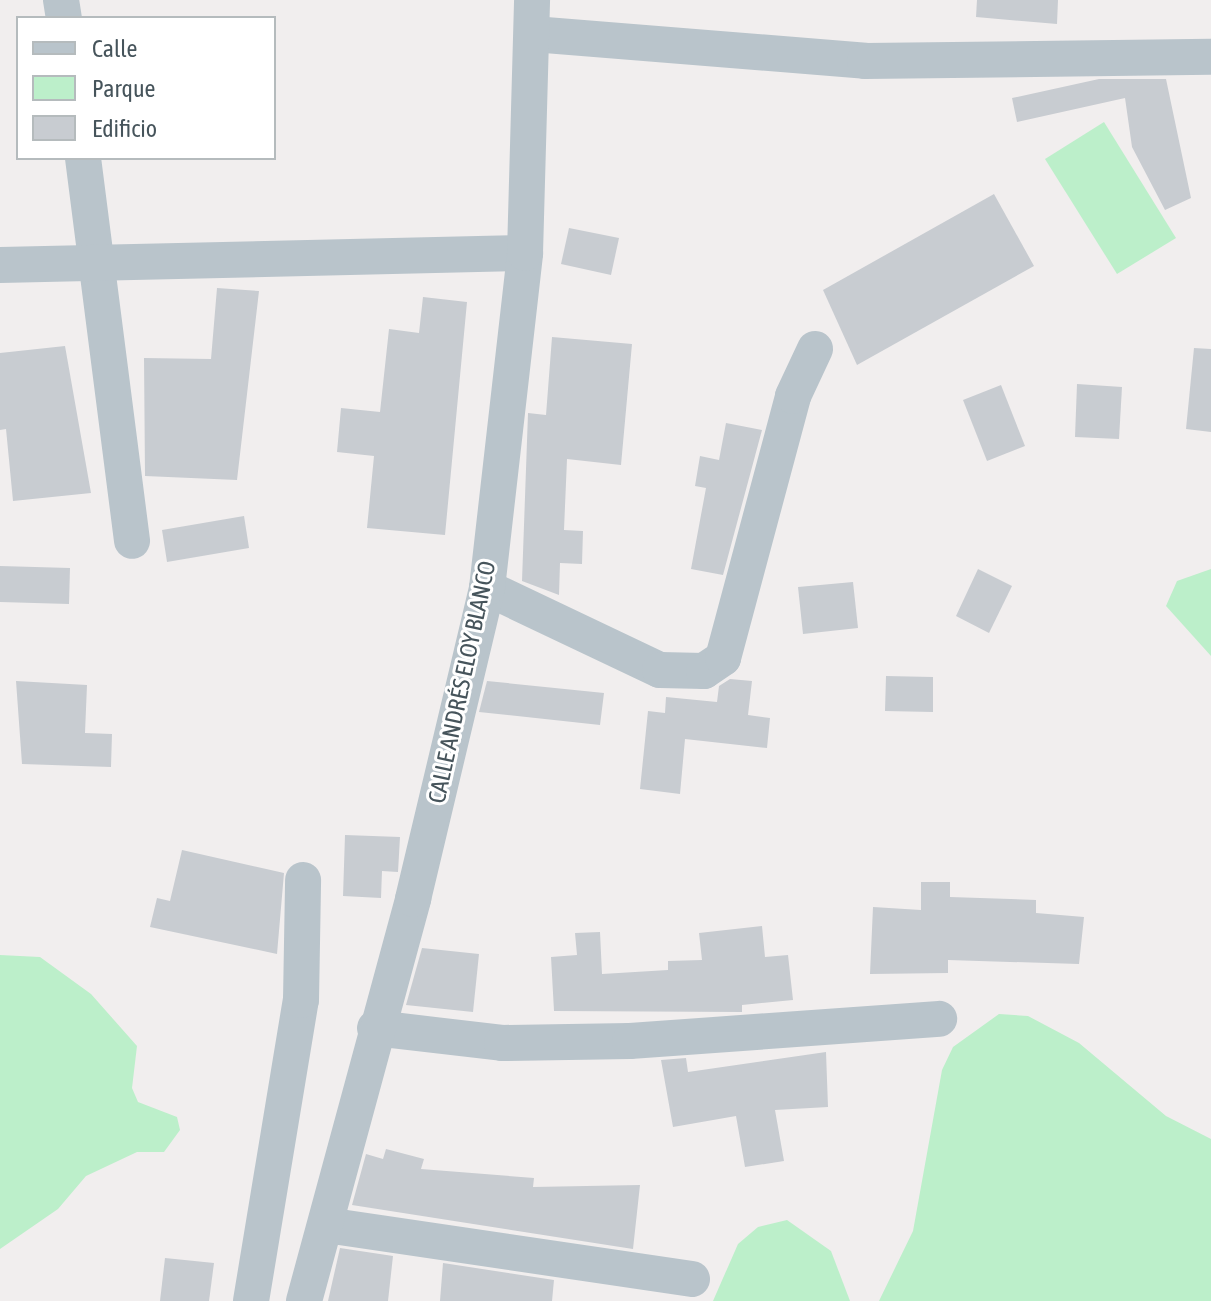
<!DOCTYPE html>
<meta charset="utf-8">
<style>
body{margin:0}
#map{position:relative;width:1211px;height:1301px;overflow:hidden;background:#f1eeee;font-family:"Asap Condensed",sans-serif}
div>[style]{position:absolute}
.green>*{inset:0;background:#bcefca}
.building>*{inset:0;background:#c8ccd1}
.minor>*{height:36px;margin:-18px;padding:0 18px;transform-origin:18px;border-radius:18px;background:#b9c4cb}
span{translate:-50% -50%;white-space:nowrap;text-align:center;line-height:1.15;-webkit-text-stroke:6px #fff;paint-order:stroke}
.street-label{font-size:24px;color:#46545b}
.legend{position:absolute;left:16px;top:16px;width:260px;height:144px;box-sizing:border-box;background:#fff;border:2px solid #b5bbbd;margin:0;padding:10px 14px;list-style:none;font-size:24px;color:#46545b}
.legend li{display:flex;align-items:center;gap:16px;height:40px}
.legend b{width:40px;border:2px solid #b5bbbd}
</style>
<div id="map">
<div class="green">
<i style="clip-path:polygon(1104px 122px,1176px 238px,1117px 274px,1045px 159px)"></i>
<i style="clip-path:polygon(1211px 569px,1211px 656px,1166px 606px,1177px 581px)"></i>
<i style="clip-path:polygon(0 955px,40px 957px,91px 994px,137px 1046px,132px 1088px,138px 1102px,177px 1117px,180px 1130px,164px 1152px,137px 1152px,86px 1176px,58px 1209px,0 1249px)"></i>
<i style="clip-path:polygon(999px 1014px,1028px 1016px,1079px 1043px,1166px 1116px,1211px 1139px,1211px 1301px,879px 1301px,913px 1231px,942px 1070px,953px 1047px)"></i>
<i style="clip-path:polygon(787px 1220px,831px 1251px,850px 1301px,713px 1301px,738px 1244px,758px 1227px)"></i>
</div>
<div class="building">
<i style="clip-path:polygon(977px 0,1058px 0,1057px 24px,976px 17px)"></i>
<i style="clip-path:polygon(1099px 79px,1166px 79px,1191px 198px,1165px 210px,1132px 147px,1125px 98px,1017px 122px,1012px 98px)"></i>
<i style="clip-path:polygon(994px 194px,1034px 266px,857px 365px,823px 290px)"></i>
<i style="clip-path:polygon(569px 228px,619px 238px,611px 275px,561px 264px)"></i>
<i style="clip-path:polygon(217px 288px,259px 291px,237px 480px,145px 476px,144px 358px,211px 359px)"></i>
<i style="clip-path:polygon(423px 297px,467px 302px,445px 535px,367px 528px,374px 456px,337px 452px,341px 408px,380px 412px,389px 329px,419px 333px)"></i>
<i style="clip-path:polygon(552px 337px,632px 344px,621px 465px,567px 459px,564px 530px,583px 531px,582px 564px,560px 563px,559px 595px,522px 581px,528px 413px,546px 415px)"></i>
<i style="clip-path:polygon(65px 346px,91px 493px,13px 501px,6px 429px,0 430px,0 353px)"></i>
<i style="clip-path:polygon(1194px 348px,1211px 349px,1211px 432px,1186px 429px)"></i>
<i style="clip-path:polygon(1077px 384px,1122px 387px,1119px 439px,1075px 437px)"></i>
<i style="clip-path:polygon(1001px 385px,1025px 446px,987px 461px,963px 400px)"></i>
<i style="clip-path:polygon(726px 423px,762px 430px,723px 575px,691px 569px,706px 488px,695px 486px,700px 456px,719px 460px)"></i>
<i style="clip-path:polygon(244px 516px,249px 548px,167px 562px,162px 530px)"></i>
<i style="clip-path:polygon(0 566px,70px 568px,69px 604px,0 602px)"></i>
<i style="clip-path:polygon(978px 569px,1012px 586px,989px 633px,956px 616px)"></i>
<i style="clip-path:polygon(853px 582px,858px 628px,803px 634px,798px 587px)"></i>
<i style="clip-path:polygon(886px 676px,933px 677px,933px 712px,885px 711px)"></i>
<i style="clip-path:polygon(730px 679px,752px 681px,748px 715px,770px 718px,767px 748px,685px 739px,680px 794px,640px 789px,648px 711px,665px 713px,666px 697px,717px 702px,719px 686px)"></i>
<i style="clip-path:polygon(16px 681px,87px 685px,85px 733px,112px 734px,111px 767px,22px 764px)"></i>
<i style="clip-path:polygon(487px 681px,604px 693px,600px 725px,479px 712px)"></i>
<i style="clip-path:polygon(345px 835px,400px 837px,398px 872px,382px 871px,381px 898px,343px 896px)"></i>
<i style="clip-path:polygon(182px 850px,284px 873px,277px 954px,150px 927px,157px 898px,170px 901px)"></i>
<i style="clip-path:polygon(921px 882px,950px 882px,950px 897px,1036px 900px,1036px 913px,1084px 917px,1079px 964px,948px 960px,948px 973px,870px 974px,873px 907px,921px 910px)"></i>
<i style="clip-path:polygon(762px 926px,765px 957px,788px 955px,793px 1000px,742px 1005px,742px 1012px,554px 1011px,551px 957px,577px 955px,575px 933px,600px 932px,602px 974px,668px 970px,668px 961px,702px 960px,699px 933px)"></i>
<i style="clip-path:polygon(422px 948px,479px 954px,473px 1012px,406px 1005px)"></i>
<i style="clip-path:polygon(826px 1052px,828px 1107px,775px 1110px,784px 1161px,745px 1167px,736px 1116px,673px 1127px,661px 1060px,686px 1058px,688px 1072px)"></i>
<i style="clip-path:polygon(386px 1149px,424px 1159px,421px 1169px,534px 1178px,533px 1187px,640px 1185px,633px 1249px,352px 1205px,366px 1154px,383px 1159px)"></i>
<i style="clip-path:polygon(340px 1248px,393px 1256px,388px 1301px,328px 1301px)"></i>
<i style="clip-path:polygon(165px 1258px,214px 1263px,209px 1301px,160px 1301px)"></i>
<i style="clip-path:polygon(443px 1263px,554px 1280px,552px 1301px,440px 1301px)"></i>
</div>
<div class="minor">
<i style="left:61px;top:0;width:18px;rotate:81deg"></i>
<i style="left:533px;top:34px;width:333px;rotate:4.6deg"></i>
<i style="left:865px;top:61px;width:346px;rotate:-0.7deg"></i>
<i style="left:83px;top:158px;width:386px;rotate:82.7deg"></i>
<i style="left:0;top:265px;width:525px;rotate:-1.31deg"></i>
<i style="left:487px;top:588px;width:191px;rotate:25.4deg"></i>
<i style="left:660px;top:670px;width:44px;rotate:1.3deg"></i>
<i style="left:704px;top:671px;width:23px;rotate:-34deg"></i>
<i style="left:723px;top:658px;width:271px;rotate:-75deg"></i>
<i style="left:793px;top:396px;width:52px;rotate:-64.9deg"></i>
<i style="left:375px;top:1028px;width:128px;rotate:6.7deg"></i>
<i style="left:502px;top:1043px;width:128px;rotate:-0.9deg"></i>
<i style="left:630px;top:1041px;width:310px;rotate:-4.1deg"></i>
<i style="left:326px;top:1225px;width:370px;rotate:8.4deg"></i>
<i style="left:251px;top:1301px;width:305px;rotate:-80.6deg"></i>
<i style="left:301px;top:1000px;width:120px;rotate:-89deg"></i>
<i style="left:304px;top:1301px;width:417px;rotate:-74.8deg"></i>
<i style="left:413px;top:899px;width:320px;rotate:-76.6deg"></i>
<i style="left:487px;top:588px;width:337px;rotate:-83.5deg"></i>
<i style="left:525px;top:253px;width:253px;rotate:-88.4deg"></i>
</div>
<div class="street-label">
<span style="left:462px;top:682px;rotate:-78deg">CALLE ANDRÉS ELOY BLANCO</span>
</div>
<ul class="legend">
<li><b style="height:10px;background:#b9c4cb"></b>Calle</li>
<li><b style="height:22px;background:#bcefca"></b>Parque</li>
<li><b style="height:22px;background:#c8ccd1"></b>Edificio</li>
</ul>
</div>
